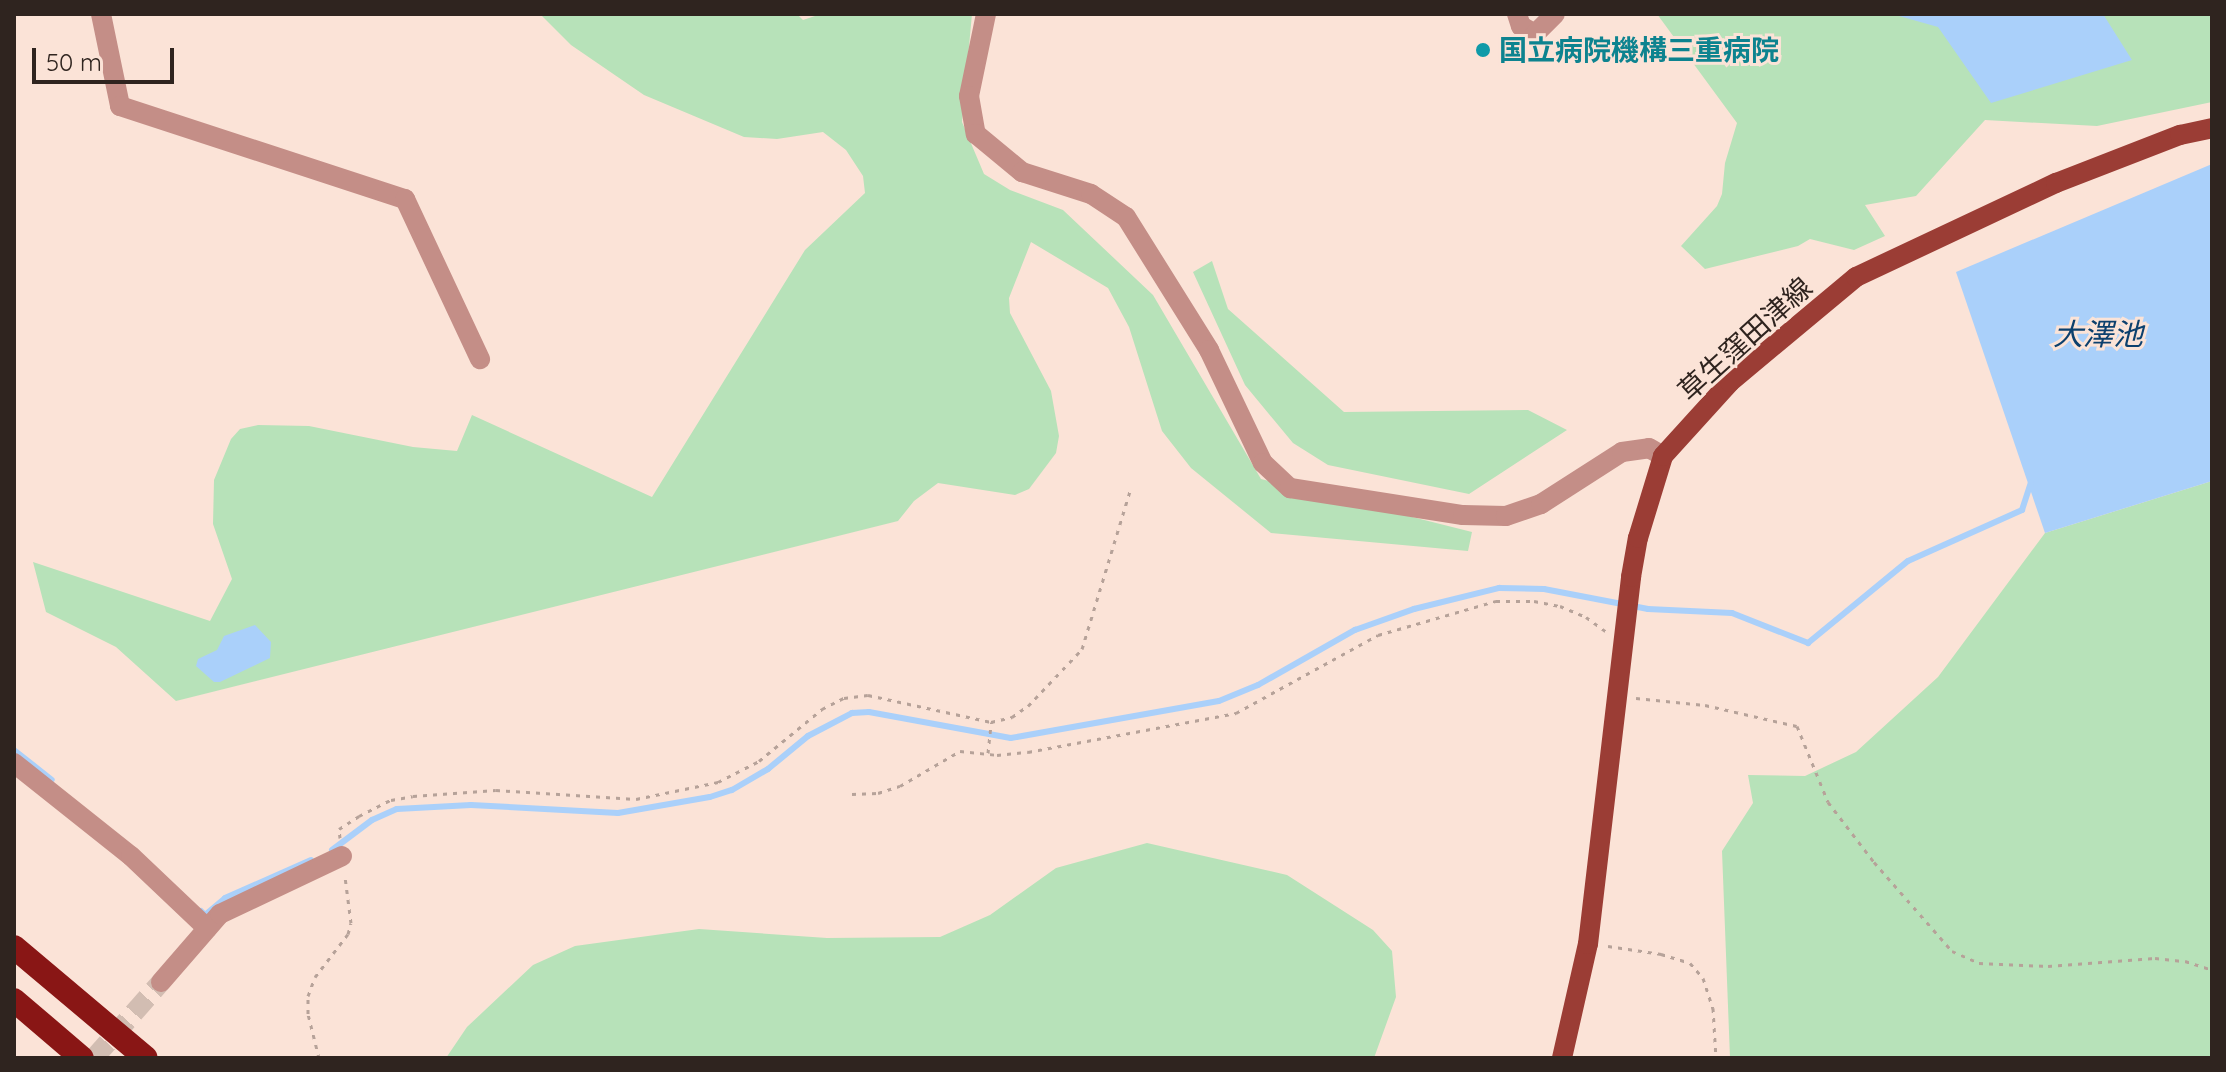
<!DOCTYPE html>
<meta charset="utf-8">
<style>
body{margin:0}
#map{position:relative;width:2226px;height:1072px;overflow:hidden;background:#fbe3d7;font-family:Quicksand,"Noto Sans JP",sans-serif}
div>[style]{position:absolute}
.green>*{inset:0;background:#b7e2b9}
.water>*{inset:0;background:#aad0fa}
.stream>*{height:6px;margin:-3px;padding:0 3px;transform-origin:3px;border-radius:3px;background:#aad0fa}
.minor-tunnel>*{height:20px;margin-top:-10px;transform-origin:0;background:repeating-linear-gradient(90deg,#d2bdb2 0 20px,transparent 0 30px)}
.path>*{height:3px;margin-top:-1.5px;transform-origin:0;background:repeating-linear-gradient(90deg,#b6a299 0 4px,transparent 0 10px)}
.minor>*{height:20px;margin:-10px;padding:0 10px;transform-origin:10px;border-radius:10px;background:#c48e87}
.major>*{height:20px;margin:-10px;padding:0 10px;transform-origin:10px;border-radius:10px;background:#9b3d35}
.highway>*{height:24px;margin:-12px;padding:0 12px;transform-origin:12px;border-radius:12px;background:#891615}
.dots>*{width:22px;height:22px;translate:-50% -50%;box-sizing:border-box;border:4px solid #fbe3d7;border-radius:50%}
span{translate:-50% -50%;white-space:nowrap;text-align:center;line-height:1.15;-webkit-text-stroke:6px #fbe3d7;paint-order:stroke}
.culture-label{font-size:28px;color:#0d838f;font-weight:700}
.left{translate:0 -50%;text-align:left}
.street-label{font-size:28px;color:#2f241f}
.water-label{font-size:30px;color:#0c406e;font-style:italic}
.frame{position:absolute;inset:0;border:16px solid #2f241f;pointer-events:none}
.scale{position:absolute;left:32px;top:48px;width:142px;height:36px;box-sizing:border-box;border:4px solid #2f241f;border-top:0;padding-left:10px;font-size:24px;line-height:28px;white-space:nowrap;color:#2f241f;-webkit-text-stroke:6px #fbe3d7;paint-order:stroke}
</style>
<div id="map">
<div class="green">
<i style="clip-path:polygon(540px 14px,797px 14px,803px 20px,821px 14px,972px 14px,962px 122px,984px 174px,1010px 190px,1063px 210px,1153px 295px,1261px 479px,1472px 532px,1468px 551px,1271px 533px,1191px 468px,1162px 431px,1129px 327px,1108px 288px,1031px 242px,1009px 298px,1010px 313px,1051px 391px,1059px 436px,1056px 453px,1029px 489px,1015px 495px,938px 483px,914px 501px,898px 521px,176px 701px,116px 647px,46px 612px,33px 562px,210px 621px,232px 579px,213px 524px,214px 480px,231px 439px,240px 429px,258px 425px,309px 426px,413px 447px,457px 451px,472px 415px,652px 497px,805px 250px,865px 193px,863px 176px,846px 150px,823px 132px,777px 139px,744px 137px,644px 95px,571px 45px)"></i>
<i style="clip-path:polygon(1657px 14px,2212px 14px,2212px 102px,2097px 126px,1985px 120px,1916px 196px,1865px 205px,1885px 236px,1854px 250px,1810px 239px,1798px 246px,1705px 269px,1681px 246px,1717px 206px,1722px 194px,1725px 163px,1737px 123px)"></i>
<i style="clip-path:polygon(1212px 261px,1228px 309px,1344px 412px,1528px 410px,1567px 430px,1469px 494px,1328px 465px,1293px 443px,1245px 385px,1193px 272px)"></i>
<i style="clip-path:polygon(2212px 481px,2212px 1058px,1730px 1058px,1722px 851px,1753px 803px,1748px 775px,1805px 776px,1856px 752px,1938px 677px,2045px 533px)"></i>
<i style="clip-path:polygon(1147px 843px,1287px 875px,1373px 930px,1392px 951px,1396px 997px,1374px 1058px,446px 1058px,467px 1027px,533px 965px,575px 946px,699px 929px,827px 938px,940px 937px,990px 915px,1056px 868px)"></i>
</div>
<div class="water">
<i style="clip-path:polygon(1892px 14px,2103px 14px,2132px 60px,1991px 103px,1938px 27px)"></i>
<i style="clip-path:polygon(2212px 164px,2212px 481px,2045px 533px,1956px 272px)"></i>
<i style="clip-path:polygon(255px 625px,271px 642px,270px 658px,220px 682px,214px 682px,196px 666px,198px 659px,217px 650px,224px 636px)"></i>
</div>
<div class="stream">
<i style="left:14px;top:750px;width:48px;rotate:38.3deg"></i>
<i style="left:332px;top:850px;width:50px;rotate:-36.9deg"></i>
<i style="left:372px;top:820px;width:27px;rotate:-24deg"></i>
<i style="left:397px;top:809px;width:74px;rotate:-3.1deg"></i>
<i style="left:471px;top:805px;width:147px;rotate:3.1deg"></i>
<i style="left:618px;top:813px;width:93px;rotate:-9.9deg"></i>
<i style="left:710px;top:797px;width:23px;rotate:-18deg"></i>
<i style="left:732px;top:790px;width:42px;rotate:-30.3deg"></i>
<i style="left:768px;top:769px;width:52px;rotate:-39.5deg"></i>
<i style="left:808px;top:736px;width:50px;rotate:-27.6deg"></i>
<i style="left:852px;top:713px;width:17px;rotate:-3deg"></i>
<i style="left:869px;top:712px;width:144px;rotate:10.4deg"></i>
<i style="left:1011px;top:738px;width:211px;rotate:-10.1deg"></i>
<i style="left:1219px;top:701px;width:42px;rotate:-22.3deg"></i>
<i style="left:1258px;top:685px;width:112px;rotate:-29.6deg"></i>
<i style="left:1355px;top:630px;width:63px;rotate:-19.6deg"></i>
<i style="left:1414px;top:609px;width:88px;rotate:-13.9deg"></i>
<i style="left:1499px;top:588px;width:45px;rotate:1.3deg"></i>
<i style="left:1544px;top:589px;width:106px;rotate:10.9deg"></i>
<i style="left:1648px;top:609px;width:84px;rotate:2.7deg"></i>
<i style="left:1732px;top:613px;width:82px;rotate:21.5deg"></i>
<i style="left:1808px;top:643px;width:129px;rotate:-39.4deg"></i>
<i style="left:1908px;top:561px;width:125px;rotate:-24.1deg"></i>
<i style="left:2022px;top:510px;width:29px;rotate:-72deg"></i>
<i style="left:201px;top:911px;width:6px;rotate:45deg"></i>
<i style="left:205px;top:915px;width:26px;rotate:-40deg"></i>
<i style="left:225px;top:898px;width:94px;rotate:-23.8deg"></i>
</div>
<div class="minor-tunnel">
<i style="left:94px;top:1058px;width:101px;rotate:-48.6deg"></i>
</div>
<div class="path">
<i style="left:1636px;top:698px;width:69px;rotate:5.8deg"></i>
<i style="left:1705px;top:705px;width:94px;rotate:12.9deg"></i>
<i style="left:1797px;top:726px;width:82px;rotate:67.8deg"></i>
<i style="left:1828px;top:802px;width:76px;rotate:52.5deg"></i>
<i style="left:1874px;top:862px;width:118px;rotate:48.8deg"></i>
<i style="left:1952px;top:951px;width:30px;rotate:24deg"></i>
<i style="left:1979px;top:963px;width:69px;rotate:2.5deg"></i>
<i style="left:2048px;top:966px;width:107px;rotate:-4.3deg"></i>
<i style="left:2155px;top:958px;width:30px;rotate:6deg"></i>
<i style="left:2185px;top:961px;width:28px;rotate:18deg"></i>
<i style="left:988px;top:753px;width:31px;rotate:-84deg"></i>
<i style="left:852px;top:794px;width:26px;rotate:-2deg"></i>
<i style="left:878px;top:793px;width:23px;rotate:-18deg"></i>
<i style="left:900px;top:786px;width:69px;rotate:-30.3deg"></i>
<i style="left:960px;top:751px;width:37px;rotate:6deg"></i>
<i style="left:997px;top:755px;width:31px;rotate:-6deg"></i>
<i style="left:1028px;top:752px;width:212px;rotate:-10.6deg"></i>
<i style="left:1236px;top:713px;width:162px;rotate:-28.8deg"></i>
<i style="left:1378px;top:635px;width:123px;rotate:-16.1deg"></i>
<i style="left:1496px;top:601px;width:38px"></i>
<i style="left:1534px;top:601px;width:26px;rotate:11deg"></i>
<i style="left:1560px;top:606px;width:28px;rotate:23deg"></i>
<i style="left:1586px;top:617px;width:24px;rotate:36deg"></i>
<i style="left:340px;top:838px;width:9px;rotate:-96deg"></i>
<i style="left:339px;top:829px;width:24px;rotate:-33deg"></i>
<i style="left:359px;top:816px;width:36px;rotate:-27deg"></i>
<i style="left:391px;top:800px;width:22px;rotate:-10deg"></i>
<i style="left:413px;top:796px;width:83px;rotate:-4.1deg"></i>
<i style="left:496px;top:790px;width:140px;rotate:3.7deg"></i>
<i style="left:636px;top:799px;width:84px;rotate:-11.7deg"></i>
<i style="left:718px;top:782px;width:46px;rotate:-27.1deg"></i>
<i style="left:759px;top:761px;width:82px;rotate:-39.5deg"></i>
<i style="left:822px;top:709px;width:25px;rotate:-27deg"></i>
<i style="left:844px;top:698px;width:24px;rotate:-7deg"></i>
<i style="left:868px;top:695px;width:126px;rotate:12.4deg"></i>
<i style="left:991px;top:722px;width:22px;rotate:-13deg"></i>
<i style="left:1012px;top:717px;width:19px;rotate:-35deg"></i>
<i style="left:1028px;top:706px;width:79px;rotate:-46.5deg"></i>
<i style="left:1082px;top:649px;width:168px;rotate:-73.1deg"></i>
<i style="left:1608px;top:946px;width:54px;rotate:8.6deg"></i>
<i style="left:1661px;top:954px;width:30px;rotate:17deg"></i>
<i style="left:1690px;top:963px;width:20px;rotate:49deg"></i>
<i style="left:1703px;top:978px;width:32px;rotate:72deg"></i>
<i style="left:1713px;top:1008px;width:50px;rotate:86.6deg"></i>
<i style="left:319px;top:1058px;width:45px;rotate:-104deg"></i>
<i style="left:308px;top:1014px;width:18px;rotate:-90deg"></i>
<i style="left:308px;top:996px;width:20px;rotate:-70deg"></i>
<i style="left:315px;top:977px;width:54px;rotate:-52.5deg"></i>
<i style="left:348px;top:934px;width:11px;rotate:-75deg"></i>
<i style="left:351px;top:923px;width:46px;rotate:-97.4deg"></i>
</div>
<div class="minor">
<i style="left:101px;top:14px;width:94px;rotate:78.3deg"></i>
<i style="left:120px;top:106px;width:300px;rotate:18.1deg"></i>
<i style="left:405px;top:199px;width:177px;rotate:64.9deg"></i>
<i style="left:986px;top:14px;width:84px;rotate:101.7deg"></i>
<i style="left:969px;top:96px;width:39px;rotate:80deg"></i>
<i style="left:976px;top:134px;width:60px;rotate:39.6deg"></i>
<i style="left:1022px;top:172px;width:72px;rotate:17.7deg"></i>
<i style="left:1091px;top:194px;width:42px;rotate:33.3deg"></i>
<i style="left:1126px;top:217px;width:157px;rotate:58deg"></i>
<i style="left:1209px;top:350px;width:125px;rotate:64.5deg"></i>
<i style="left:1263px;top:463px;width:37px;rotate:43deg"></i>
<i style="left:1290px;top:488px;width:175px;rotate:8.9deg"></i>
<i style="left:1463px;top:515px;width:43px;rotate:1.3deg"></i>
<i style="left:1506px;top:516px;width:37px;rotate:-19deg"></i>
<i style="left:1541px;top:504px;width:96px;rotate:-32.7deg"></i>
<i style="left:1622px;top:452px;width:27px;rotate:-8deg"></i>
<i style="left:1649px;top:448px;width:16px;rotate:30deg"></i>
<i style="left:1517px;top:14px;width:13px;rotate:72deg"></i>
<i style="left:1521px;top:26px;width:16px;rotate:30deg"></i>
<i style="left:1535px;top:34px;width:28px;rotate:-45deg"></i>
<i style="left:14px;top:763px;width:149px;rotate:38.5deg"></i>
<i style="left:131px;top:856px;width:105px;rotate:43.5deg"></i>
<i style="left:161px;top:982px;width:90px;rotate:-49.1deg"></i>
<i style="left:220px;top:914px;width:135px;rotate:-25.4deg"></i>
</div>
<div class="major">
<i style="left:1562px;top:1058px;width:117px;rotate:-77.2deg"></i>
<i style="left:1588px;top:944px;width:370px;rotate:-83.3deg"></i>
<i style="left:1631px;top:577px;width:40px;rotate:-80deg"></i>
<i style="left:1638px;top:538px;width:86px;rotate:-73deg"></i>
<i style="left:1663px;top:456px;width:100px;rotate:-47.8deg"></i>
<i style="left:1730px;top:382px;width:164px;rotate:-39.8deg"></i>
<i style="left:1856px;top:277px;width:221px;rotate:-25.2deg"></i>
<i style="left:2056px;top:183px;width:133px;rotate:-21.2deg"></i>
<i style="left:2180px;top:135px;width:33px;rotate:-12deg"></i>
</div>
<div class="highway">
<i style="left:14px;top:947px;width:172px;rotate:40.1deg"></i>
<i style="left:14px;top:1000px;width:89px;rotate:40.5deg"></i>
</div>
<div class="dots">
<i style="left:1483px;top:50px;background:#0f9aa8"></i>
</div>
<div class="culture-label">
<span class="left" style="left:1499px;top:50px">国立病院機構三重病院</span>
</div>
<div class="street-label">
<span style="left:1745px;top:339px;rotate:-42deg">草生窪田津線</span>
</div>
<div class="water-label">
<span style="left:2098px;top:334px">大澤池</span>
</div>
<div class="frame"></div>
<div class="scale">50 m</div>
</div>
